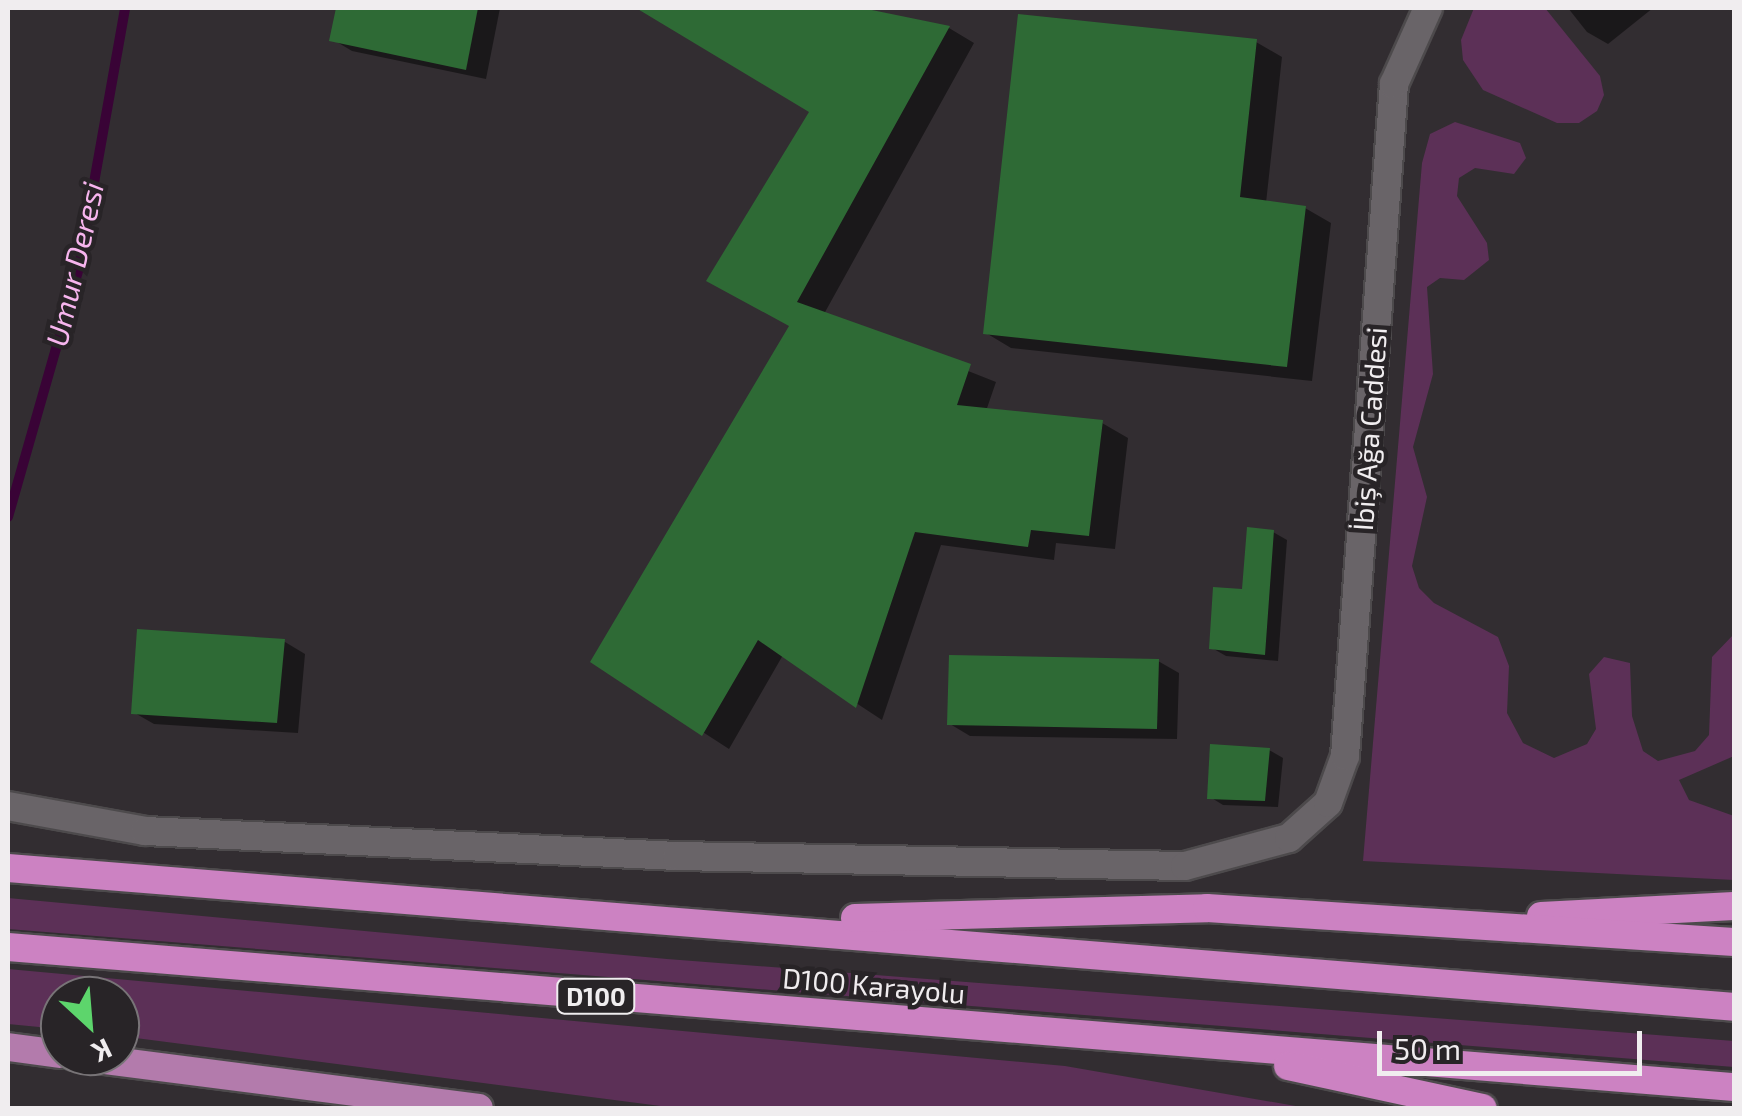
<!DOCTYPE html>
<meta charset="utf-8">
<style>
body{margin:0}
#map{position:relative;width:1742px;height:1116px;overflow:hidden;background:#322d31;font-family:"Exo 2",sans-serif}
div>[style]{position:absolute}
.green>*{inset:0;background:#5c3057}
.shadow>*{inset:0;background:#0007}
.stream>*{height:10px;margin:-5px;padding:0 5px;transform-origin:5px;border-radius:5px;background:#390336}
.building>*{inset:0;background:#2e6a35}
.roads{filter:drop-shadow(2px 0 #4d4a4c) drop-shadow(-2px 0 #4d4a4c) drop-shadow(0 2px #4d4a4c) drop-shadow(0 -2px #4d4a4c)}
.minor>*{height:28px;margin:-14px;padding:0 14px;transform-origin:14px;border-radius:14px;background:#696468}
.tertiary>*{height:28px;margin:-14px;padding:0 14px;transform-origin:14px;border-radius:14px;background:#696468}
.primary>*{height:28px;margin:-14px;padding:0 14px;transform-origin:14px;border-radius:14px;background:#b37bac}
.trunk>*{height:28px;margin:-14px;padding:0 14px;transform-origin:14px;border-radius:14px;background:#cc82c2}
span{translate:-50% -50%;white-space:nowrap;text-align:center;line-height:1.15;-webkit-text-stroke:9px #282427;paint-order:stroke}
.shield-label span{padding:2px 8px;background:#282427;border:2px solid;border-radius:8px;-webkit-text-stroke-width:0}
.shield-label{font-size:25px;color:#f0edef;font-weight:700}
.street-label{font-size:28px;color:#f0edef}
.water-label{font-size:30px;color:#f7b5ee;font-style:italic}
.frame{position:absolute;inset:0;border:10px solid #f0edef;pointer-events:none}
.north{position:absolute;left:40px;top:976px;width:100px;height:100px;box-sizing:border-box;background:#282427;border:2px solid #787477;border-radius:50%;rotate:154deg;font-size:28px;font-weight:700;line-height:40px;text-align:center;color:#f0edef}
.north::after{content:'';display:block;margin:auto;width:35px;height:45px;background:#5dd56c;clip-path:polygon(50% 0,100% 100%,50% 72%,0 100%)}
.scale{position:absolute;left:1377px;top:1031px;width:265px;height:45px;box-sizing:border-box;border:5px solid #f0edef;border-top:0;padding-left:12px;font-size:30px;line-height:35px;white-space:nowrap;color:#f0edef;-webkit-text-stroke:8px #282427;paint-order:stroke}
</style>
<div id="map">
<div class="green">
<i style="clip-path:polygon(1474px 8px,1545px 8px,1600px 76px,1604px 95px,1597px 111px,1579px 123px,1557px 123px,1483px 90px,1463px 60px,1461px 40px)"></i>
<i style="clip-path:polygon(1455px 122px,1520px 143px,1526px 158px,1514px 174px,1475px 168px,1459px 178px,1457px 196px,1487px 243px,1489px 260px,1464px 280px,1440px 278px,1427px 287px,1433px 374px,1413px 447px,1427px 497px,1412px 566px,1419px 588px,1434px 603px,1498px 637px,1509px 666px,1507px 713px,1523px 743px,1554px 758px,1587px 744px,1596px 729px,1589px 674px,1604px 657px,1630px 663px,1632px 716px,1643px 751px,1658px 761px,1695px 751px,1709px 735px,1712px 657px,1734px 634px,1734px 756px,1679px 780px,1689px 800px,1734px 816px,1734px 880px,1363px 861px,1422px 163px,1430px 134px)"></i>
<i style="clip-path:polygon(8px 898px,667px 959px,1734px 1041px,1734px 1067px,8px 929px)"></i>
<i style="clip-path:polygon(8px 969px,1065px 1066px,1307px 1108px,676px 1108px,120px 1036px,120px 996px,60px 996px,60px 1029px,8px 1024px)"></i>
</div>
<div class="shadow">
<i style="clip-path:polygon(338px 8px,500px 8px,486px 79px,352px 51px,332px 39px)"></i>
<i style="clip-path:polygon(675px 8px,850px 8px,949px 28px,974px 43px,824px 314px,996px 382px,986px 411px,1102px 423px,1128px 438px,1115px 549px,1056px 543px,1054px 560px,941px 545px,882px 720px,783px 655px,729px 749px,593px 661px,792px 326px,812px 111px,667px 24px)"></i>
<i style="clip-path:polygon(1568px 8px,1653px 8px,1608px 44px,1587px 32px)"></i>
<i style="clip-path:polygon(1256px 42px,1282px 57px,1266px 203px,1305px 208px,1331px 223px,1312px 381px,1011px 348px,986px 333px)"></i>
<i style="clip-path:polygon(1273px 532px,1287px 540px,1278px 661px,1226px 656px,1212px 648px)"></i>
<i style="clip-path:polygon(285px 642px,305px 654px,298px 733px,154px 724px,133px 712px)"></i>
<i style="clip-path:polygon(1158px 661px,1179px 673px,1177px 739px,970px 736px,950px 724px)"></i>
<i style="clip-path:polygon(1269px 750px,1283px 758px,1278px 807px,1223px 805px,1210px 797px)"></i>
</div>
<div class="stream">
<i style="left:8px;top:517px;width:260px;rotate:-74.1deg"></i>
<i style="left:79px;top:267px;width:263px;rotate:-79.9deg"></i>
</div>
<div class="building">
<i style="clip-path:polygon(336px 8px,478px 8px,466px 70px,329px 41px)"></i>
<i style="clip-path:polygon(636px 8px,862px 8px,950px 26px,797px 302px,971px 364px,957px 405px,1103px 420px,1089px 536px,1031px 530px,1028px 547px,915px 532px,856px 708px,758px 640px,702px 736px,590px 662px,789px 326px,706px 281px,809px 112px)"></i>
<i style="clip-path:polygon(1018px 14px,1257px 39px,1240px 197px,1306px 206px,1287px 367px,983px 334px)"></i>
<i style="clip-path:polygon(1247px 527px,1274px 530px,1265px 655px,1209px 649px,1213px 587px,1242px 589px)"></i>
<i style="clip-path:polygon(137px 629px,285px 639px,277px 723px,131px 714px)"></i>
<i style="clip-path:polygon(949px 655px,1159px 659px,1157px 729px,947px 725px)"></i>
<i style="clip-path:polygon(1210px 744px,1270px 748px,1265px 801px,1207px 799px)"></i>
</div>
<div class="roads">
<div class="minor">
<i style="left:8px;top:806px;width:139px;rotate:10.3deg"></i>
<i style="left:145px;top:831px;width:533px;rotate:2.69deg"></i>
<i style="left:677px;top:856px;width:508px;rotate:1.13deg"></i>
<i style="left:1185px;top:866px;width:108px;rotate:-15.1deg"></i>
</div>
<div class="tertiary">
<i style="left:1289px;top:838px;width:52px;rotate:-41.9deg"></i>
<i style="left:1328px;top:803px;width:50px;rotate:-70.1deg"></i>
<i style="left:1345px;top:756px;width:674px;rotate:-85.83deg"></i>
<i style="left:1394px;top:84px;width:83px;rotate:-65.9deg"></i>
</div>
<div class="primary">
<i style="left:8px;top:1047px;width:52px;rotate:7.7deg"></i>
<i style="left:74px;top:1056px;width:408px;rotate:7.3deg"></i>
</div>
<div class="trunk">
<i style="left:8px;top:868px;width:1732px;rotate:4.6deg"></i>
<i style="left:1541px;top:916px;width:193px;rotate:-3deg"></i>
<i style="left:855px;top:918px;width:352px;rotate:-1.6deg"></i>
<i style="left:1207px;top:908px;width:528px;rotate:3.69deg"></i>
<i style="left:8px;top:947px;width:1732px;rotate:4.64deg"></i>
<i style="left:1288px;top:1066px;width:199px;rotate:12.2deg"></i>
</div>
</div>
<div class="shield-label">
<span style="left:596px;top:996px">D100</span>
</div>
<div class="street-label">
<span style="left:1369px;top:429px;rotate:-86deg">İbiş Ağa Caddesi</span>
<span style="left:874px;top:985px;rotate:5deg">D100 Karayolu</span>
</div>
<div class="water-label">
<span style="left:74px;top:264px;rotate:-77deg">Umur Deresi</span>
</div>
<div class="frame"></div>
<div class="north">K</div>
<div class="scale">50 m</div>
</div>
